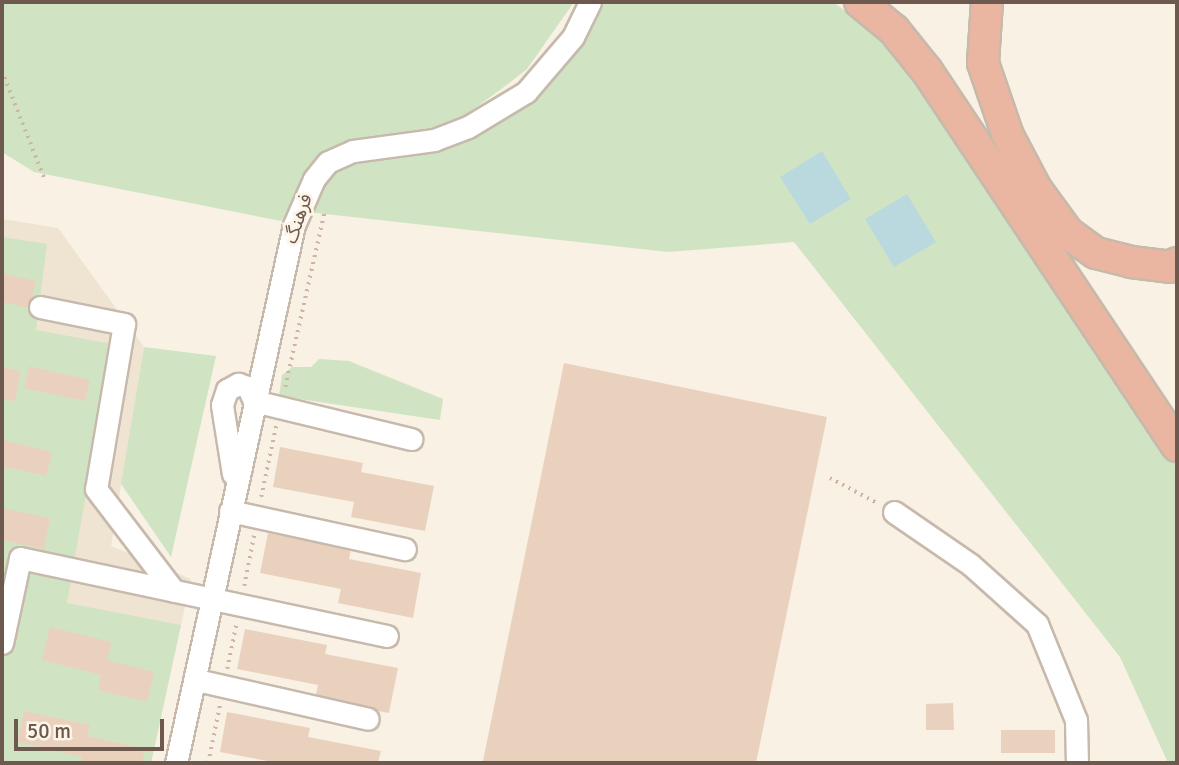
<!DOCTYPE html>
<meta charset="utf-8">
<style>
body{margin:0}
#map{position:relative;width:1179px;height:765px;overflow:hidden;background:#f9f1e3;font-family:Signika,"Noto Sans Arabic",sans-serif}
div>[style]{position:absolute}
.residential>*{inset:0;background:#efe3d2}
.green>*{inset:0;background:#d0e4c4}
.water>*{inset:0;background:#bad9df}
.building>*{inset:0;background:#ead1be}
.path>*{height:3.5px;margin-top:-1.75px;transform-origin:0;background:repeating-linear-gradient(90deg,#ceb4a2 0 2px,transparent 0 7px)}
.roads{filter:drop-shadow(2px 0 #c7b9ac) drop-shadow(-2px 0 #c7b9ac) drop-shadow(0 2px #c7b9ac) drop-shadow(0 -2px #c7b9ac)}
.minor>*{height:21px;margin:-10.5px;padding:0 10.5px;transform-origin:10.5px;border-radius:10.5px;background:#fff}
.highway>*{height:30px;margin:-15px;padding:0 15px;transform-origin:15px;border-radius:15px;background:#ebb6a1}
span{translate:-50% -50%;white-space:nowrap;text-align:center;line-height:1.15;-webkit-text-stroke:6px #fcf5e8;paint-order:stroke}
.street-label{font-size:19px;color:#6d594d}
.frame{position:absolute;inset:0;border:4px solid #6d594d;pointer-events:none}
.scale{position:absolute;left:14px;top:719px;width:150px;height:32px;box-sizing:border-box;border:4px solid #6d594d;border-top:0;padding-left:9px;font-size:21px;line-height:24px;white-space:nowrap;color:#6d594d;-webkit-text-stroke:5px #fcf5e8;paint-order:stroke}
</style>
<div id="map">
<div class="residential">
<i style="clip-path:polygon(2px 219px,58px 228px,144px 347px,111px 546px,191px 579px,151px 763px,2px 763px)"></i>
</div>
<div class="green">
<i style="clip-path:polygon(2px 2px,574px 2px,527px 69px,508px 84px,452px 125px,384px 137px,314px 167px,281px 221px,34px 172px,2px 152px)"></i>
<i style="clip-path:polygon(599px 2px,833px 2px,876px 34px,909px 69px,1177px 468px,1177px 763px,1168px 763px,1120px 657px,794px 242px,668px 252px,307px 212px,322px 184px,339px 168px,355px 160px,444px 148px,545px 87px,582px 38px)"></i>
<i style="clip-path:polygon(2px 237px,47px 244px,36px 330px,112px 344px,67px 603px,181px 625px,151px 763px,2px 763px)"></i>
<i style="clip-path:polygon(144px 347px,216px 356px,171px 557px,121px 484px)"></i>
<i style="clip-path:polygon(319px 359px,349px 361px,443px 399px,440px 420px,279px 396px,282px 375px,292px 367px,311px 367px)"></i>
</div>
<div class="water">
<i style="clip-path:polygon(822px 151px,851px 199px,810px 224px,780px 177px)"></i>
<i style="clip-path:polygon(907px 194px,936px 242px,894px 267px,865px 219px)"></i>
</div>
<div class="building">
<i style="clip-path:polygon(2px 273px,36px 281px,29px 308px,2px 302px)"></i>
<i style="clip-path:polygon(564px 363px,827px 417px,756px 763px,483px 761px)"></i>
<i style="clip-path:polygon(29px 366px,90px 380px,85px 401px,24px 388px)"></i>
<i style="clip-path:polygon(2px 367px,20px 371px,15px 401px,2px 399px)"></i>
<i style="clip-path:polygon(2px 440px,52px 452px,46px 476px,2px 466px)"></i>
<i style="clip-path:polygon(280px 447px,363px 463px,361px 472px,434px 486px,425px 531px,351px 517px,354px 502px,273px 487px)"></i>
<i style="clip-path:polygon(2px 508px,50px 518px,44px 549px,2px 540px)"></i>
<i style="clip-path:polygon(268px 533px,351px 549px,349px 559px,421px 573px,413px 618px,338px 603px,341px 589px,260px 573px)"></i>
<i style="clip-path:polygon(50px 627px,112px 642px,107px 660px,154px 672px,147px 702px,98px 690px,101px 675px,42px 660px)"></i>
<i style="clip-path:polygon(245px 629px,327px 645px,325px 654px,398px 668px,389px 713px,315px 699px,318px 685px,237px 669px)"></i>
<i style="clip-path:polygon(953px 703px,954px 730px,926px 730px,926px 704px)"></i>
<i style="clip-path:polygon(24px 711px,90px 725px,87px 736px,145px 749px,142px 763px,80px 763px,82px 757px,17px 742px)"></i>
<i style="clip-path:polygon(227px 712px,310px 728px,308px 737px,381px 751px,378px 763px,278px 763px,220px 752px)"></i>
<i style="clip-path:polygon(1001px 730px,1055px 730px,1055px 753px,1001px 753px)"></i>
</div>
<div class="path">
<i style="left:2px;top:71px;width:119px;rotate:68.4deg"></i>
<i style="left:285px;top:387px;width:181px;rotate:-77.3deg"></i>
<i style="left:830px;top:478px;width:53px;rotate:28deg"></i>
<i style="left:261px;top:497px;width:73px;rotate:-78.1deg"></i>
<i style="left:244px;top:586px;width:52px;rotate:-78.9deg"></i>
<i style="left:227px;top:669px;width:45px;rotate:-78.4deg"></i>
<i style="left:208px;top:763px;width:60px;rotate:-78.5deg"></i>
</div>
<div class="roads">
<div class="minor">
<i style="left:40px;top:307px;width:86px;rotate:11.4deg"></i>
<i style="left:124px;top:324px;width:167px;rotate:99.6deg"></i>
<i style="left:96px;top:489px;width:128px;rotate:52.6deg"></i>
<i style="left:233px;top:474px;width:70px;rotate:-99.1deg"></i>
<i style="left:222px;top:405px;width:16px;rotate:-72deg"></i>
<i style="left:227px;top:390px;width:13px;rotate:-29deg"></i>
<i style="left:238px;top:384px;width:10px;rotate:17deg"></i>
<i style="left:248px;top:387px;width:15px;rotate:67deg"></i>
<i style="left:254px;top:401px;width:162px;rotate:13.6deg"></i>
<i style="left:230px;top:511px;width:179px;rotate:12.3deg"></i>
<i style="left:894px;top:512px;width:93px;rotate:34.5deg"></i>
<i style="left:971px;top:565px;width:89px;rotate:41.8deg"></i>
<i style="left:1037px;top:624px;width:104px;rotate:67.9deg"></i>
<i style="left:1076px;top:720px;width:43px;rotate:88.7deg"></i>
<i style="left:2px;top:643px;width:87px;rotate:-78deg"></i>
<i style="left:20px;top:558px;width:375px;rotate:12deg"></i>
<i style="left:197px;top:680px;width:175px;rotate:12.8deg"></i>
<i style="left:176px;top:763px;width:551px;rotate:-77.63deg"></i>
<i style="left:294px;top:225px;width:50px;rotate:-66.5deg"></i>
<i style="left:314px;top:179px;width:22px;rotate:-51deg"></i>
<i style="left:328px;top:162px;width:27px;rotate:-24deg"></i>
<i style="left:353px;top:151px;width:82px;rotate:-7.7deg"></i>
<i style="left:434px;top:140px;width:36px;rotate:-21deg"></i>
<i style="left:468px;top:127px;width:68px;rotate:-31.1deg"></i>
<i style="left:526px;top:92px;width:72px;rotate:-49.5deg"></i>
<i style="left:573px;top:37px;width:39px;rotate:-64deg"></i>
</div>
<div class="highway">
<i style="left:860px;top:2px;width:44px;rotate:39.5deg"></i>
<i style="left:894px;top:30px;width:53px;rotate:51.2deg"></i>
<i style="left:927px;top:71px;width:451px;rotate:56.3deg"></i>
<i style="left:987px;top:2px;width:61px;rotate:93.8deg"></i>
<i style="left:983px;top:63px;width:77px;rotate:71.1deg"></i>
<i style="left:1008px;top:136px;width:60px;rotate:62.2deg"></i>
<i style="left:1036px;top:189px;width:54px;rotate:54deg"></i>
<i style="left:1068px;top:233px;width:34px;rotate:36deg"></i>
<i style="left:1096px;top:253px;width:36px;rotate:14deg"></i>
<i style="left:1131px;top:262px;width:39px;rotate:7deg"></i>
<i style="left:1170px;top:267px;width:8px;rotate:-30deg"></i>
</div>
</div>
<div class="street-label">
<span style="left:299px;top:219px;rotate:-71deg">فرهنگ</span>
</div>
<div class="frame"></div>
<div class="scale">50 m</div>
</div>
